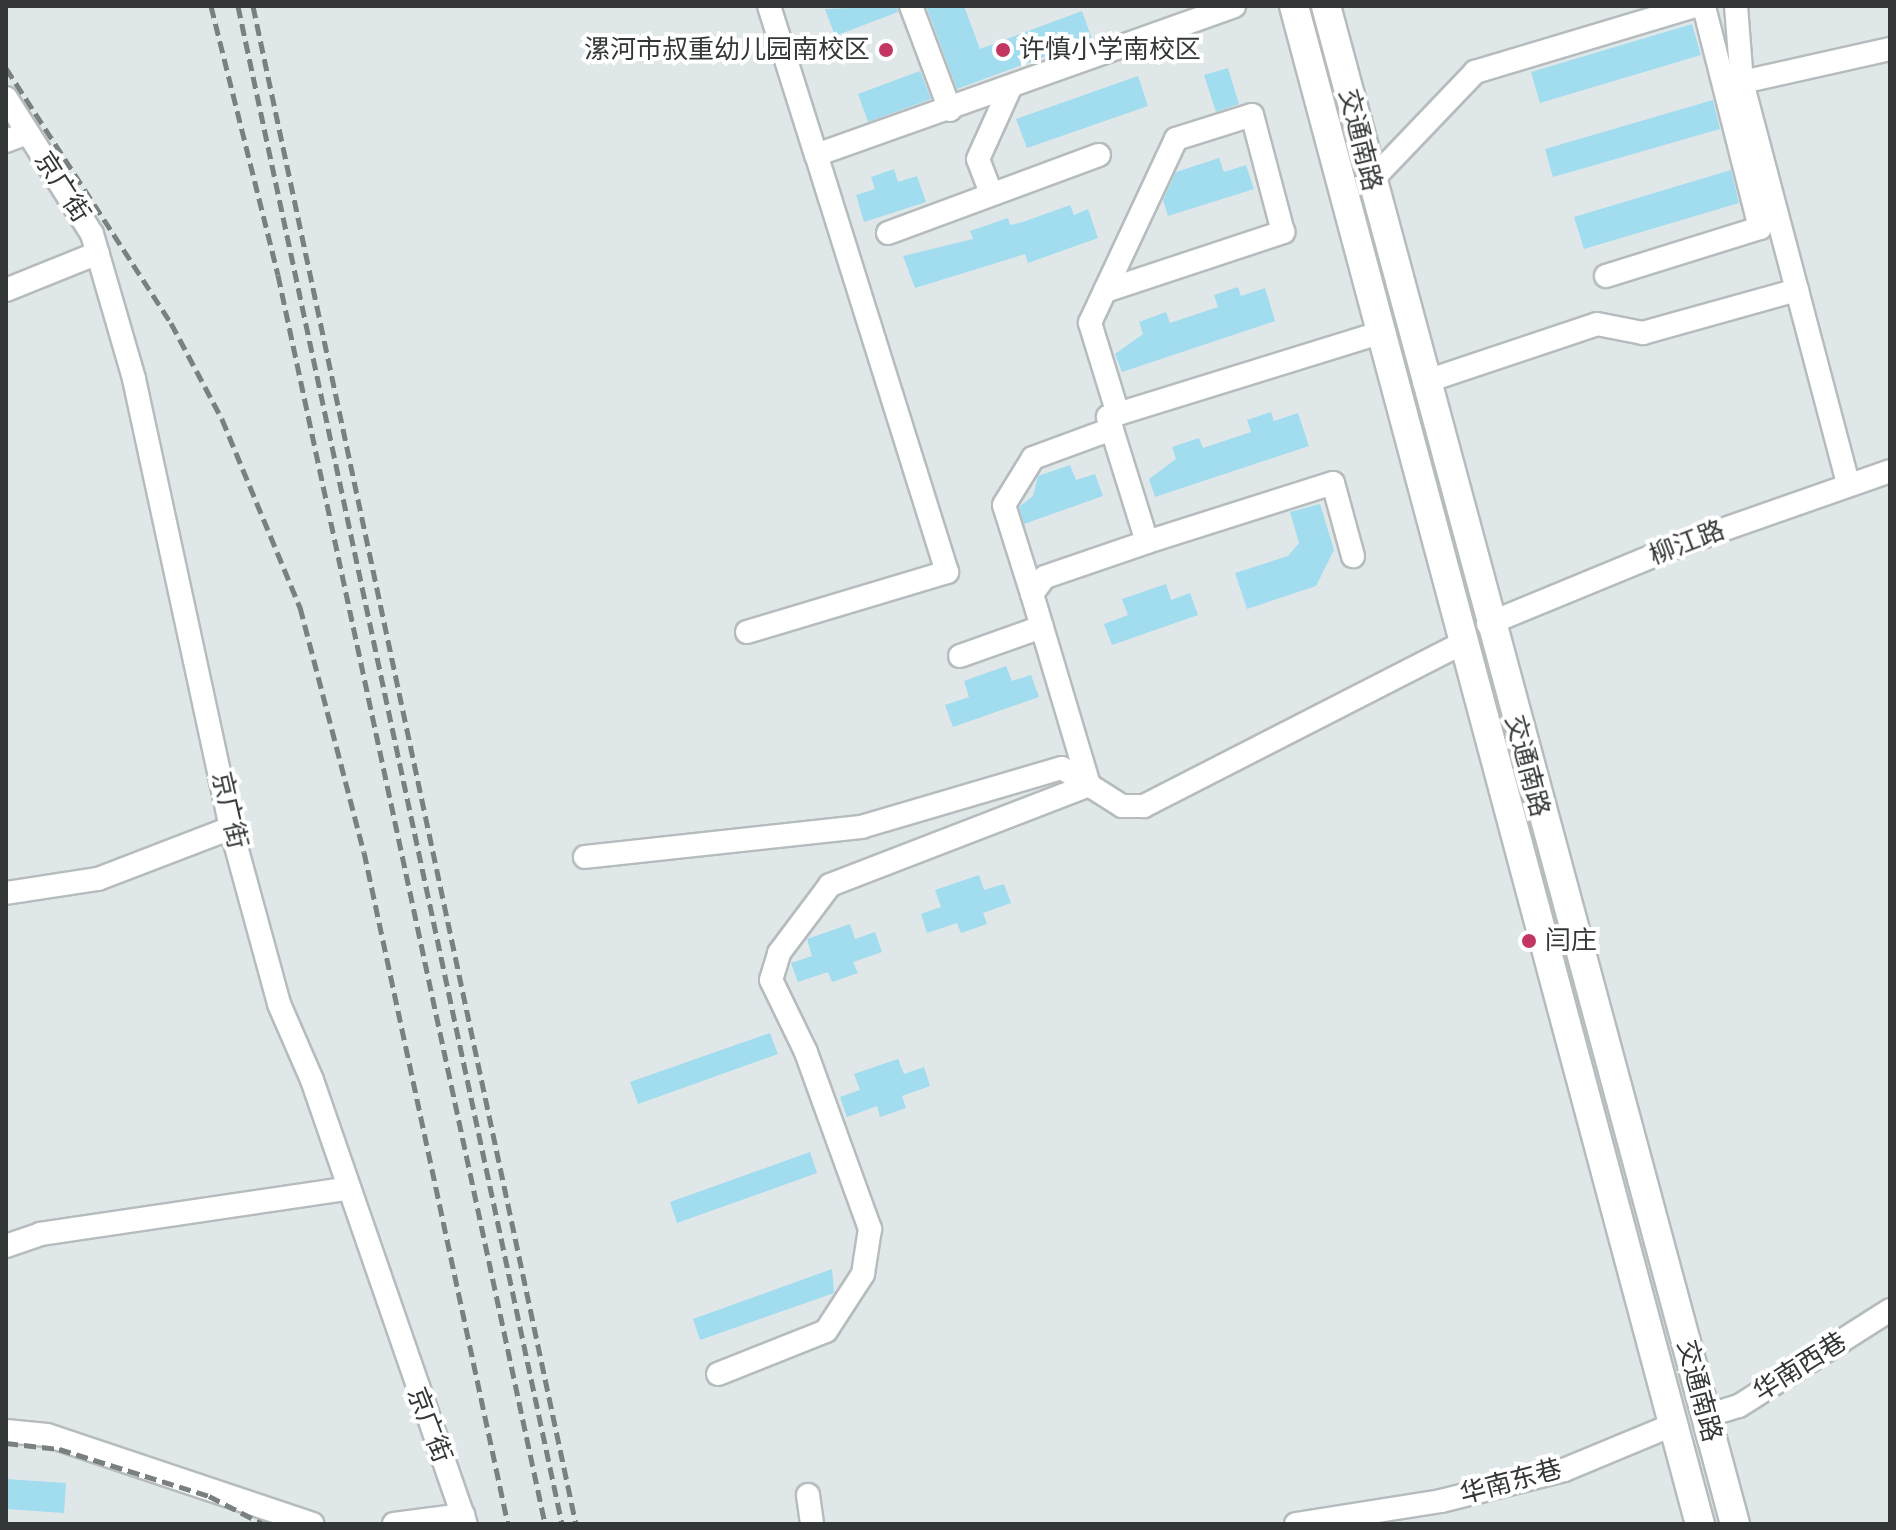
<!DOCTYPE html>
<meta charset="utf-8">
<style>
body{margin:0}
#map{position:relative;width:1896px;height:1530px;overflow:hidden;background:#e0e7e9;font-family:Arial,"Noto Sans SC",sans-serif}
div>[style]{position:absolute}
.building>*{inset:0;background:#a1dcef}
.roads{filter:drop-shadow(2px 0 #b6bcbe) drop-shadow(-2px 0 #b6bcbe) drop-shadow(0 2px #b6bcbe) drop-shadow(0 -2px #b6bcbe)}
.minor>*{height:22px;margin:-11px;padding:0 11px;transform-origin:11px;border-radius:11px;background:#fff}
.major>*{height:28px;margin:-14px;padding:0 14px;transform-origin:14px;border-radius:14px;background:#fff}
.rail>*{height:5px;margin-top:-2.5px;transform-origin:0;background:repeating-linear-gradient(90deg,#7a7f80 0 12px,transparent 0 18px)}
.dots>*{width:22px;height:22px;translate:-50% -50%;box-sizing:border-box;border:4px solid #fff;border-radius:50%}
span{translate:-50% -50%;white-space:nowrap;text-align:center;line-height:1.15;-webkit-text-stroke:8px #fff;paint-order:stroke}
.poi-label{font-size:26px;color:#343738}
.right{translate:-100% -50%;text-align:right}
.left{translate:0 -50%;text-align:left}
.street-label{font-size:26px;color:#343738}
.frame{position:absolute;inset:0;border:8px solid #343738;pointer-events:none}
</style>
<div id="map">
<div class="building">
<i style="clip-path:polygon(897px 6px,898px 12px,835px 36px,825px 9px)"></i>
<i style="clip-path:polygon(926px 6px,964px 6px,980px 49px,1082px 11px,1092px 39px,957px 89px)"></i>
<i style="clip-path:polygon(1692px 24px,1701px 55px,1540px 103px,1531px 72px)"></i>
<i style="clip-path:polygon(1228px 68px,1239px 104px,1216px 112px,1204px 75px)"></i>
<i style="clip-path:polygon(920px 71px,931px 99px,868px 122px,858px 94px)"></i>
<i style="clip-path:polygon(1138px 76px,1148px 106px,1027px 148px,1016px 119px)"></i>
<i style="clip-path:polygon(1713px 100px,1720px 129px,1553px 177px,1545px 149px)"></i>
<i style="clip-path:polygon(1219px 158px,1224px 172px,1246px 165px,1254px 189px,1168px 216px,1163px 200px,1176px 172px)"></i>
<i style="clip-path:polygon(894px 169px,898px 182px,917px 176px,926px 202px,864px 222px,856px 195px,875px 189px,871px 177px)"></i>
<i style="clip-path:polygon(1731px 170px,1739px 203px,1584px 249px,1574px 217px)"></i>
<i style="clip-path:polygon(1070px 205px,1074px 215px,1088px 209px,1098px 238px,1028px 263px,1025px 254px,915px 288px,903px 256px,973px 239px,970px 231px,1008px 218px,1010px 225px,1023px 222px)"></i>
<i style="clip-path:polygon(1238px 287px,1241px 296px,1265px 288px,1275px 321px,1122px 372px,1115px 354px,1143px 334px,1139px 322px,1166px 312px,1170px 323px,1218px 307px,1214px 295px)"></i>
<i style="clip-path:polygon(1271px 412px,1274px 421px,1298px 413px,1309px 446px,1155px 497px,1149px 479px,1176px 459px,1172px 447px,1199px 438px,1203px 448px,1251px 432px,1247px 420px)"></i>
<i style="clip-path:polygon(1070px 465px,1076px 480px,1095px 474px,1103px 496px,1024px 524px,1019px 507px,1033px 496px,1038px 476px)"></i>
<i style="clip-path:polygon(1320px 504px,1334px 550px,1316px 586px,1247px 609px,1235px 573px,1288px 556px,1299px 543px,1290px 512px)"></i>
<i style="clip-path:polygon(1166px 584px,1171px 600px,1190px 593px,1198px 615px,1112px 645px,1104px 624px,1128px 615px,1122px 599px)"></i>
<i style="clip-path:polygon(1006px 666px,1012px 681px,1031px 675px,1039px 697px,953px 727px,945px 705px,969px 697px,964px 681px)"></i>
<i style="clip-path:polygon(979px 875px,984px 890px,1004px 884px,1011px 903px,983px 913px,987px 924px,961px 933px,957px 923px,927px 933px,921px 914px,941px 907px,935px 890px)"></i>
<i style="clip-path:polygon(850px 924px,855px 939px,875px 932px,882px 952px,853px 962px,858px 973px,832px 982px,828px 972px,798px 982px,791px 963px,812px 956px,807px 939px)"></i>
<i style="clip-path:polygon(770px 1033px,778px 1054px,638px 1104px,630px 1082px)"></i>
<i style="clip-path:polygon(898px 1059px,904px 1074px,924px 1067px,930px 1086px,902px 1096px,906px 1108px,880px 1117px,877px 1106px,847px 1117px,840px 1097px,860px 1090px,854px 1074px)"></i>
<i style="clip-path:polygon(810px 1152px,817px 1173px,677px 1223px,670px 1202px)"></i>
<i style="clip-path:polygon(832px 1269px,834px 1293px,700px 1340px,693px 1319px)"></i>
<i style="clip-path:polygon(6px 1479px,66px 1483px,64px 1513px,6px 1509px)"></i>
</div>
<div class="roads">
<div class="minor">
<i style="left:769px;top:6px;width:156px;rotate:72.5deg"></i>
<i style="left:816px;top:155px;width:444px;rotate:-19.6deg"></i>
<i style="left:911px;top:6px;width:111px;rotate:69.4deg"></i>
<i style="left:1736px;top:6px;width:76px;rotate:85.5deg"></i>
<i style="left:1742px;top:82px;width:414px;rotate:75.2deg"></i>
<i style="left:1742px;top:82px;width:152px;rotate:-12.6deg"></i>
<i style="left:6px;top:98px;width:161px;rotate:57.7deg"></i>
<i style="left:92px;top:234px;width:151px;rotate:73.8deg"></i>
<i style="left:134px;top:379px;width:459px;rotate:77.8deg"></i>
<i style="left:231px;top:828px;width:182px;rotate:74.7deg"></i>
<i style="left:279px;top:1004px;width:83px;rotate:66.5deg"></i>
<i style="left:312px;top:1080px;width:470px;rotate:70.9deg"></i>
<i style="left:6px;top:141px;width:22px;rotate:-21deg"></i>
<i style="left:1371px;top:181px;width:151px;rotate:-46.3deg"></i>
<i style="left:1475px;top:72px;width:230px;rotate:-16.7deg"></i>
<i style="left:991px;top:193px;width:36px;rotate:-111deg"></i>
<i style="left:978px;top:159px;width:78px;rotate:-65.7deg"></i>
<i style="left:888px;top:233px;width:225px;rotate:-20.3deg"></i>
<i style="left:1606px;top:276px;width:161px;rotate:-17.3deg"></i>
<i style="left:1760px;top:228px;width:229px;rotate:-104.2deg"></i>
<i style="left:6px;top:290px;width:99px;rotate:-21.9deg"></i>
<i style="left:1105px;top:291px;width:188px;rotate:-18.3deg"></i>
<i style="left:1283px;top:232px;width:121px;rotate:-104.8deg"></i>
<i style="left:1252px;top:115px;width:80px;rotate:162.5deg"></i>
<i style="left:1176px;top:139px;width:203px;rotate:115.1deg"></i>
<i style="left:1090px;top:323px;width:95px;rotate:72.9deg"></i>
<i style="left:1424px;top:382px;width:182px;rotate:-18.5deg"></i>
<i style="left:1597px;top:324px;width:47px;rotate:11.1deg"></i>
<i style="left:1643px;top:333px;width:160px;rotate:-15.6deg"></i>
<i style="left:1147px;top:542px;width:195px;rotate:-17.6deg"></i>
<i style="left:1333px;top:483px;width:76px;rotate:74.7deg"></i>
<i style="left:1032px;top:594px;width:93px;rotate:-107.5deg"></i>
<i style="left:1004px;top:505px;width:55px;rotate:-58.3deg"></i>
<i style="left:1033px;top:458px;width:84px;rotate:-20.2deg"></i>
<i style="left:1488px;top:624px;width:210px;rotate:-22.4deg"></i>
<i style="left:1682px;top:544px;width:220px;rotate:-19.3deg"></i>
<i style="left:747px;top:632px;width:209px;rotate:-16.7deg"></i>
<i style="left:947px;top:572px;width:437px;rotate:-107.4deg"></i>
<i style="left:960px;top:656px;width:87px;rotate:-19.5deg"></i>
<i style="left:585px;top:857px;width:278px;rotate:-6.2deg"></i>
<i style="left:861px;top:827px;width:209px;rotate:-16.4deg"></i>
<i style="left:1062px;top:768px;width:71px;rotate:32.3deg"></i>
<i style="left:1122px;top:806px;width:22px"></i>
<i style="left:1144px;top:806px;width:354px;rotate:-27.1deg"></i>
<i style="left:6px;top:893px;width:93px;rotate:-8.7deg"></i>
<i style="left:98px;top:879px;width:142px;rotate:-21deg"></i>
<i style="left:6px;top:1246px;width:36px;rotate:-19deg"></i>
<i style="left:40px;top:1234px;width:308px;rotate:-8.4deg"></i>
<i style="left:718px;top:1374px;width:116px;rotate:-21.7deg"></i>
<i style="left:826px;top:1331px;width:68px;rotate:-57deg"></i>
<i style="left:863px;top:1274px;width:46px;rotate:-81.2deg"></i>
<i style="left:870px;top:1229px;width:188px;rotate:-109.9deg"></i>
<i style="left:806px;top:1052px;width:80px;rotate:-115.9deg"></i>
<i style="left:771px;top:980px;width:28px;rotate:-73deg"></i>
<i style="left:779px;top:953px;width:85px;rotate:-53.1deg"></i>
<i style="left:830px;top:885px;width:278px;rotate:-21.1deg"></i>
<i style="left:1089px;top:785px;width:199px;rotate:-106.6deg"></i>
<i style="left:1032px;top:594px;width:21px;rotate:-53deg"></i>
<i style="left:1045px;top:577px;width:108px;rotate:-18.9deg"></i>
<i style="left:1147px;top:542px;width:131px;rotate:-107.3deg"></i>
<i style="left:1108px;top:417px;width:284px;rotate:-17.2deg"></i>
<i style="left:1706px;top:1416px;width:34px;rotate:-17deg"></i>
<i style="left:1739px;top:1406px;width:179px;rotate:-32.4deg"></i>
<i style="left:6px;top:1431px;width:41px;rotate:5.6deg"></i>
<i style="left:47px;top:1435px;width:280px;rotate:18.5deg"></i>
<i style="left:808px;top:1495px;width:29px;rotate:82deg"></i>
<i style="left:394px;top:1524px;width:70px;rotate:-7.4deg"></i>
<i style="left:1296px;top:1524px;width:147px;rotate:-9deg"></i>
<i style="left:1441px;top:1501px;width:127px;rotate:-14.1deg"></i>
<i style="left:1564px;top:1470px;width:117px;rotate:-22.6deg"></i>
</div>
<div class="major">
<i style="left:1294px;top:6px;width:1571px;rotate:75.03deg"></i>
<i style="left:1326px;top:6px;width:1572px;rotate:74.92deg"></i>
</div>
</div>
<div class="rail">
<i style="left:211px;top:6px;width:277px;rotate:76deg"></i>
<i style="left:278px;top:275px;width:1277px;rotate:77.93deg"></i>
<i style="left:238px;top:6px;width:1552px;rotate:77.95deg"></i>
<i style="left:253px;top:6px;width:1552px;rotate:77.99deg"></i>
<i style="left:6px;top:68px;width:304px;rotate:57.1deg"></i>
<i style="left:171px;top:323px;width:109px;rotate:62deg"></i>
<i style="left:222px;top:419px;width:204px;rotate:67.5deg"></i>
<i style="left:300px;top:607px;width:253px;rotate:75.4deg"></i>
<i style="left:364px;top:852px;width:687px;rotate:77.91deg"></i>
<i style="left:6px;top:1443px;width:53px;rotate:6.5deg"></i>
<i style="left:59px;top:1449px;width:157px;rotate:17.4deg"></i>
<i style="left:209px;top:1496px;width:61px;rotate:27.4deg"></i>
</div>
<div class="dots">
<i style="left:886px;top:50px;background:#c43662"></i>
<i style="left:1003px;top:50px;background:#c43662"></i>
<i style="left:1529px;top:941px;background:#c43662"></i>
</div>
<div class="poi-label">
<span class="right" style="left:870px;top:50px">漯河市叔重幼儿园南校区</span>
<span class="left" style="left:1019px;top:50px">许慎小学南校区</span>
<span class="left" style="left:1545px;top:941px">闫庄</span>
</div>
<div class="street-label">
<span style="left:1360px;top:140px;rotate:76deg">交通南路</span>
<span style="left:62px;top:187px;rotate:57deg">京广街</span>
<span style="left:1687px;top:543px;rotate:-21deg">柳江路</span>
<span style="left:1527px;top:766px;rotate:75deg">交通南路</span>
<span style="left:229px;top:810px;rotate:77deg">京广街</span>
<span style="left:1800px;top:1367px;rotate:-32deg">华南西巷</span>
<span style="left:1699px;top:1391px;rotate:75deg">交通南路</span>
<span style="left:429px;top:1425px;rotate:69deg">京广街</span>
<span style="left:1511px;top:1482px;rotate:-15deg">华南东巷</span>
</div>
<div class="frame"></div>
</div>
